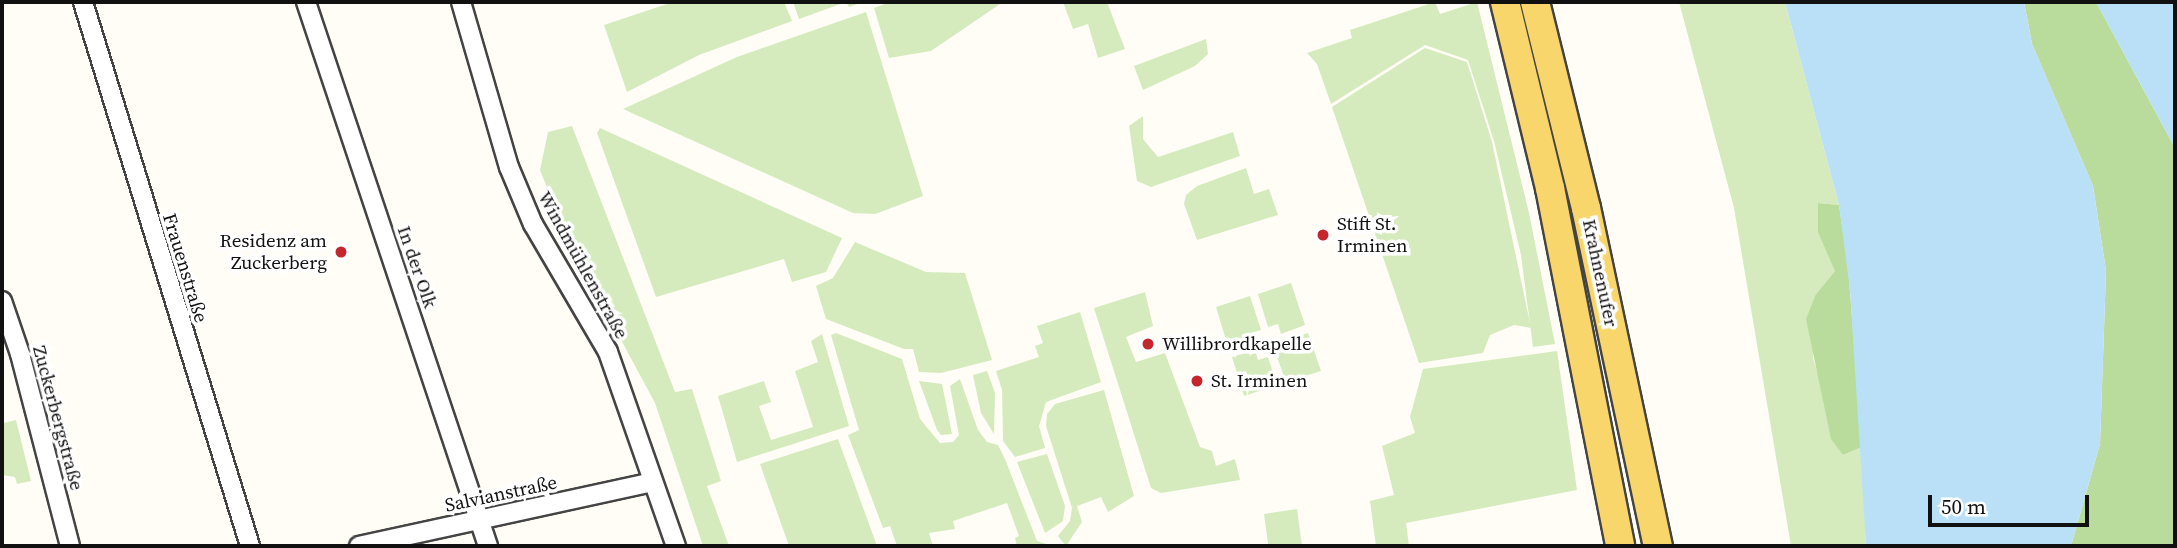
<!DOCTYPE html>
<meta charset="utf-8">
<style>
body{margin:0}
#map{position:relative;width:2177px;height:548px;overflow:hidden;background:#fffdf5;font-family:"Source Serif 4",serif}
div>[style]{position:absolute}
.green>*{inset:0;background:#d5ebbd}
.forest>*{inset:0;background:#b9dc9c}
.water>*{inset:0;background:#b9e0f7}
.roads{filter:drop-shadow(2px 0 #444) drop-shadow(-2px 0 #444) drop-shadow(0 2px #444) drop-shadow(0 -2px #444)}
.street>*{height:18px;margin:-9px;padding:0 9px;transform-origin:9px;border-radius:9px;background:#fff}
.primary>*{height:28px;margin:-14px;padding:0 14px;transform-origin:14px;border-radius:14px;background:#f9d66b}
.dots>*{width:19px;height:19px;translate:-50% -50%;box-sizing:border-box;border:4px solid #fff;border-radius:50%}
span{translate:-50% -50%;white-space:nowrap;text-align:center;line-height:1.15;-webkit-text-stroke:7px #fff;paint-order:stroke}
.poi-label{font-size:19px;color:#111}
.left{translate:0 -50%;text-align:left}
.right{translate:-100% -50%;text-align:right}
.street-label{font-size:19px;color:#111}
.frame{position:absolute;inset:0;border:4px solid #111;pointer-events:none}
.scale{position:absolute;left:1928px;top:495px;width:161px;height:32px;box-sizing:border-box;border:4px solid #111;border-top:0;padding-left:9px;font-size:21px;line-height:24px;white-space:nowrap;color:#111;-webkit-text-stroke:5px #fff;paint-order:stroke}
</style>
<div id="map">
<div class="green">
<i style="clip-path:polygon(673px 2px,784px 2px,792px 21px,699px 55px,627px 92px,604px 25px)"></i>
<i style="clip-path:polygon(793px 2px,863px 2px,849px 7px,846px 2px,799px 19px)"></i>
<i style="clip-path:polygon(891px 2px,1003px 2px,931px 51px,889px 58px,874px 8px)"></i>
<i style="clip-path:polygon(1063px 2px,1107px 2px,1125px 49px,1098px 58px,1088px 24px,1073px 29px)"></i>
<i style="clip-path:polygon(1435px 2px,1440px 14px,1477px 2px,1529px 213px,1555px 344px,1533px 347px,1521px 255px,1494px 141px,1468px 60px,1425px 45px,1331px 104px,1317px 64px,1307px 53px,1352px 38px,1350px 30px)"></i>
<i style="clip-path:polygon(1679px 2px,1785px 2px,1839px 205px,1818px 203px,1835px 271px,1816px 294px,1813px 358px,1843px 455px,1862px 447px,1866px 546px,1791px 546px,1734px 208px)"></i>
<i style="clip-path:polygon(866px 12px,923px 196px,875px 214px,853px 213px,623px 109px,737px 57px)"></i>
<i style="clip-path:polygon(1206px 39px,1208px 54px,1195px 66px,1143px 90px,1134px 66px)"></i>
<i style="clip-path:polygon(1425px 48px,1467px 62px,1492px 142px,1531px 328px,1514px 325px,1490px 335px,1483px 353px,1419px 363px,1332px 107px)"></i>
<i style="clip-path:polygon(1143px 116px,1143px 139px,1158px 157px,1233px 132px,1240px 156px,1151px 187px,1137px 181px,1129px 126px)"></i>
<i style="clip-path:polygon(572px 126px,675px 392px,692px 389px,721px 481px,707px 486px,729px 546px,703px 546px,655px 403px,570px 245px,540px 170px,548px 132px)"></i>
<i style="clip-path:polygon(600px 128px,842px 238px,826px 272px,792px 282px,784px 259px,656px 297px,597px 133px)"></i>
<i style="clip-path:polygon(1246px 168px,1254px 194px,1269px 189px,1278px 215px,1197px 240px,1184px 204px,1186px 195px,1197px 186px)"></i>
<i style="clip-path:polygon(855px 242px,926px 272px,965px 273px,992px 360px,941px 373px,919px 372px,913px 349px,904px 349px,826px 319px,816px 286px,833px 278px)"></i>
<i style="clip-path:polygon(1291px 283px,1305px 325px,1281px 334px,1278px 324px,1268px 327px,1258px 294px)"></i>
<i style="clip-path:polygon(1145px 292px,1153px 326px,1126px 337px,1136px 362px,1165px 353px,1200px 447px,1212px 451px,1216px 466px,1235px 459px,1240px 480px,1161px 493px,1151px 488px,1094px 308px)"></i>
<i style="clip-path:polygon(1250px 296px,1261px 330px,1250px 333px,1253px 342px,1229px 350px,1216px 307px)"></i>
<i style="clip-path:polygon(1080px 312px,1101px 382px,1046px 402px,1039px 426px,1045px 448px,1015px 457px,1003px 441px,1002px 390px,996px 371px,1039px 357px,1035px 346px,1043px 343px,1037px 326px)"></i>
<i style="clip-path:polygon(836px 333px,902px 359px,920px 419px,940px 443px,953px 442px,959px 435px,950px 386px,960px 379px,978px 430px,987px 442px,998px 445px,1005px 459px,1037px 541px,1052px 546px,1017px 546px,1015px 538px,1019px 536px,1007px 503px,953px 521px,955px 529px,929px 533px,933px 546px,897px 546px,890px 526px,883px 528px,848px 435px,859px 430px,831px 335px)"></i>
<i style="clip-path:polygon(1308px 333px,1321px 371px,1286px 382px,1276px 354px,1286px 351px,1283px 341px)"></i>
<i style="clip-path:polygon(822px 334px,849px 426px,737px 462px,718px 396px,764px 381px,771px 402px,759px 406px,771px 440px,813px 427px,795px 371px,818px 362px,811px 341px)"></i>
<i style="clip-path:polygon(1255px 350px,1258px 360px,1268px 357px,1277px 385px,1244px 396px,1232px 357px)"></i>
<i style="clip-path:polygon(1557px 351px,1577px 490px,1406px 523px,1409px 546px,1376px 546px,1370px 501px,1394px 495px,1382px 446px,1415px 433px,1410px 417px,1423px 369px)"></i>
<i style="clip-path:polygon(987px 371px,995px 393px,994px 434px,981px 413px,973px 375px)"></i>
<i style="clip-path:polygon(919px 381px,942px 384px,952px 434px,941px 435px,937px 430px)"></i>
<i style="clip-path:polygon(1104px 390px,1134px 496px,1108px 512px,1101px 497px,1077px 506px,1082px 522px,1066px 546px,1058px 536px,1070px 521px,1072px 508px,1046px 426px,1047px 414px,1055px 404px)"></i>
<i style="clip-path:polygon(2px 415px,4px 423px,16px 420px,31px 481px,17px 484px,15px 477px,2px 475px)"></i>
<i style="clip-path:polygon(838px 439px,877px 546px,789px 546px,760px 464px)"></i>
<i style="clip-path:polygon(1047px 454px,1065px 506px,1063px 521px,1045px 533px,1017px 462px)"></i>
<i style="clip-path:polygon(1297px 509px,1302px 546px,1268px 544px,1264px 514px)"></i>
</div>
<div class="forest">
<i style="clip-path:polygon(2024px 2px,2096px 2px,2175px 148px,2175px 546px,2071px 546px,2100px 444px,2106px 271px,2093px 186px,2032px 44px)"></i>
<i style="clip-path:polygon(1818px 203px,1839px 205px,1848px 266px,1862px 447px,1843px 455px,1831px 439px,1806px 319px,1816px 294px,1835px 271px,1818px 232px)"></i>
</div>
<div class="water">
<i style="clip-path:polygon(1785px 2px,2024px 2px,2032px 44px,2093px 186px,2106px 271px,2100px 444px,2071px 546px,1866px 546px,1850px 290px,1839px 205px)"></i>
<i style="clip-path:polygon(2096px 2px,2175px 2px,2175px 148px)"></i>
</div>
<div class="roads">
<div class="street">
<i style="left:83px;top:2px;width:569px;rotate:72.93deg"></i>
<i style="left:306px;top:2px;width:574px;rotate:71.5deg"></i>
<i style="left:461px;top:2px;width:172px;rotate:73.8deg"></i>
<i style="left:509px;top:167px;width:62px;rotate:67.2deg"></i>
<i style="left:533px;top:224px;width:148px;rotate:59.6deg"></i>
<i style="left:608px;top:352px;width:206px;rotate:70.7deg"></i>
<i style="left:2px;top:301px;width:56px;rotate:71.2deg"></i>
<i style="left:20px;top:354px;width:198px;rotate:75.4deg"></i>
<i style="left:359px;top:546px;width:300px;rotate:-12.3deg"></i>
</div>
<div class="primary">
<i style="left:1505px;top:2px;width:191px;rotate:76.4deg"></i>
<i style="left:1550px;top:188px;width:365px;rotate:78.9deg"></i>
<i style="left:1535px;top:2px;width:212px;rotate:76.1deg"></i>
<i style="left:1586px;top:208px;width:346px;rotate:78deg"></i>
</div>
</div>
<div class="dots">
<i style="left:1323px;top:235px;background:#c4262e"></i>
<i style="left:341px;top:252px;background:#c4262e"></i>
<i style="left:1148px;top:344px;background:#c4262e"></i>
<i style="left:1197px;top:381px;background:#c4262e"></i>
</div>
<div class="poi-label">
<span class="left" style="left:1337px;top:235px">Stift St.<br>Irminen</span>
<span class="right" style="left:327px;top:252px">Residenz am<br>Zuckerberg</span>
<span class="left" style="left:1162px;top:344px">Willibrordkapelle</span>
<span class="left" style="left:1211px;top:381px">St. Irminen</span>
</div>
<div class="street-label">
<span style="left:583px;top:265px;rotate:61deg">Windmühlenstraße</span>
<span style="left:417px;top:267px;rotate:71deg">In der Olk</span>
<span style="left:185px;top:268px;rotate:73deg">Frauenstraße</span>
<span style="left:1600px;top:273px;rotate:78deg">Krahnenufer</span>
<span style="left:58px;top:418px;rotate:75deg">Zuckerbergstraße</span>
<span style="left:501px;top:494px;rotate:-12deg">Salvianstraße</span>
</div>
<div class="frame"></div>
<div class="scale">50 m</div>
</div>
